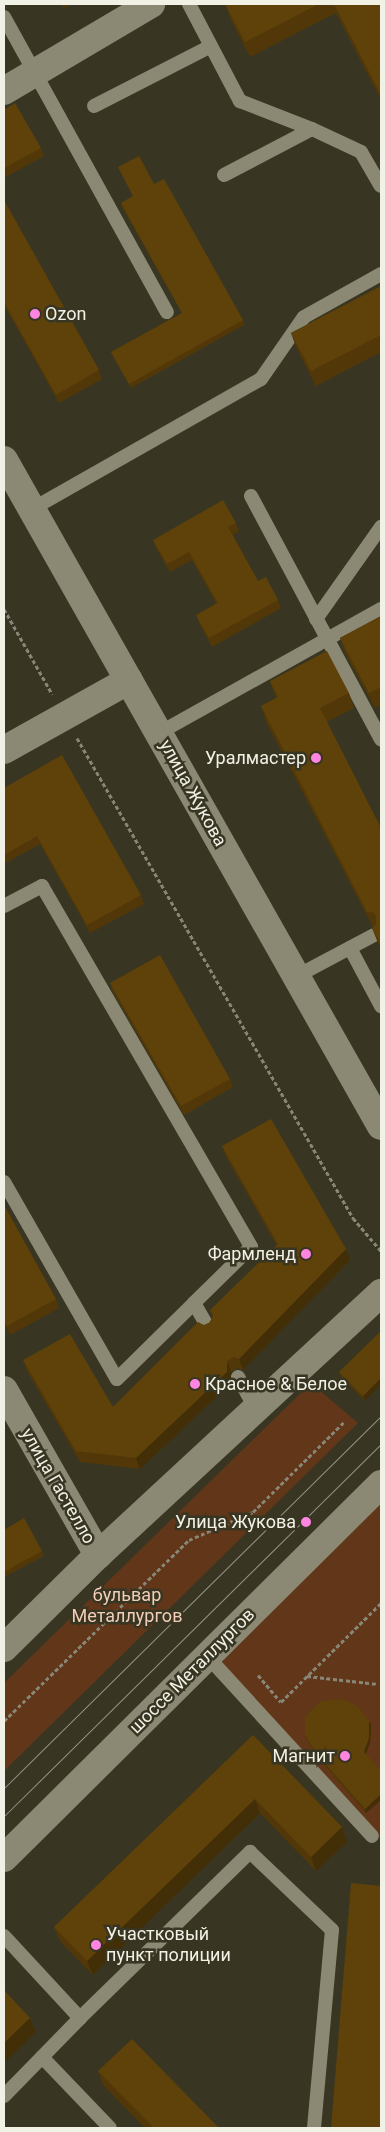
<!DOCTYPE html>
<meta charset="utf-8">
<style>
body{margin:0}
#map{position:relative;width:385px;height:2132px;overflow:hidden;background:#383623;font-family:Roboto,sans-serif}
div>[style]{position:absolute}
.green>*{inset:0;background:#623719}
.path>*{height:3px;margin-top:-1.5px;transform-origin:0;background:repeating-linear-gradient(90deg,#888676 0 4px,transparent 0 6.5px)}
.lane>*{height:14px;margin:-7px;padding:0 7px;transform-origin:7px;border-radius:7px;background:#8b8974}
.street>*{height:28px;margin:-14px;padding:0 14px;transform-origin:14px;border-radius:14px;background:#8b8974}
.secondary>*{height:28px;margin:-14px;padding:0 14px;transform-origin:14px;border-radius:14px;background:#8b8974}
.tram>*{height:1px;margin:-0.5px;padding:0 0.5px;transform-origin:0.5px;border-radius:0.5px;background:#949383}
.wall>*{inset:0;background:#523809}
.shaded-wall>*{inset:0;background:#422e07}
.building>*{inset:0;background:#5f410a}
.dots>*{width:14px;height:14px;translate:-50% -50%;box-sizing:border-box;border:2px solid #383623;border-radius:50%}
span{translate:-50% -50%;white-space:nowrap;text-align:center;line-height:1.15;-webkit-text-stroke:5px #383623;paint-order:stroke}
.poi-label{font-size:18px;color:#f2f1e5}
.left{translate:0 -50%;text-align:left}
.right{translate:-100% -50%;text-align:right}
.street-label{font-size:18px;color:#f2f1e5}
.park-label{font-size:18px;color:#f2ceb8}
.frame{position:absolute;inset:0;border:5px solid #f2f1e5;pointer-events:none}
</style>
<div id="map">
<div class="green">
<i style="clip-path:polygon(311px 1383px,358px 1423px,4px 1771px,4px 1683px)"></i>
<i style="clip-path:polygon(381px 1501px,381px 1837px,372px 1836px,216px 1665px)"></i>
</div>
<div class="path">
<i style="left:4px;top:609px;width:98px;rotate:60.5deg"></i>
<i style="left:77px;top:738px;width:554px;rotate:60.1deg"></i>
<i style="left:353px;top:1218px;width:43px;rotate:49.7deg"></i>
<i style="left:258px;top:1675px;width:35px;rotate:50deg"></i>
<i style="left:281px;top:1702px;width:141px;rotate:-44.7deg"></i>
<i style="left:307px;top:1676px;width:71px;rotate:6.4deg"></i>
<i style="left:4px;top:1721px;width:259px;rotate:-44.4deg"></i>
<i style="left:189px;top:1540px;width:70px;rotate:-23.6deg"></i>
<i style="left:253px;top:1512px;width:128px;rotate:-44.7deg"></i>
</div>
<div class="lane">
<i style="left:189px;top:4px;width:110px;rotate:62.3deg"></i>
<i style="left:240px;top:101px;width:77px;rotate:21.3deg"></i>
<i style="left:312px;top:129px;width:54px;rotate:25.1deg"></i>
<i style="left:361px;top:152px;width:39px;rotate:60deg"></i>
<i style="left:4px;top:17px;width:337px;rotate:61.1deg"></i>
<i style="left:94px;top:106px;width:131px;rotate:-27.1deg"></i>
<i style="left:224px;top:175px;width:99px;rotate:-27.6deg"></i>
<i style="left:251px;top:496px;width:276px;rotate:61.9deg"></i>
<i style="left:32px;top:509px;width:263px;rotate:-29.6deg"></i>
<i style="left:261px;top:379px;width:75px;rotate:-55.3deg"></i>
<i style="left:304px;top:317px;width:88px;rotate:-29.2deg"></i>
<i style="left:316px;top:619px;width:113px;rotate:-54.8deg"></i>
<i style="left:159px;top:733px;width:254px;rotate:-29.2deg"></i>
<i style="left:4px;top:906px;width:43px;rotate:-27.8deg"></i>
<i style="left:42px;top:886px;width:417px;rotate:59.9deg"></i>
<i style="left:251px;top:1247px;width:80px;rotate:135.5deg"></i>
<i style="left:194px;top:1303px;width:28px;rotate:60deg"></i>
<i style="left:350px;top:948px;width:66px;rotate:61.9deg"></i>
<i style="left:297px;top:976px;width:87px;rotate:-28deg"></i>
<i style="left:4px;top:1182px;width:227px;rotate:60.2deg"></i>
<i style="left:117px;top:1379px;width:108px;rotate:-44.6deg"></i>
<i style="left:238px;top:1377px;width:37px;rotate:61deg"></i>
<i style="left:207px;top:1656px;width:244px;rotate:47.5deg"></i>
<i style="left:4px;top:1936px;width:112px;rotate:47.2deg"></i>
<i style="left:42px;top:2057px;width:98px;rotate:46.2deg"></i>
<i style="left:4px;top:2096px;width:109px;rotate:-45.7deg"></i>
<i style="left:80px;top:2018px;width:238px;rotate:-44.3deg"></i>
<i style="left:250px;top:1852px;width:113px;rotate:43.6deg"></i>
<i style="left:332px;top:1930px;width:199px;rotate:95.2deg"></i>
</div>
<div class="street">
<i style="left:4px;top:91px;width:171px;rotate:-30.6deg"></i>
<i style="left:4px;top:750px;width:143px;rotate:-29.2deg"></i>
<i style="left:4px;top:1390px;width:190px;rotate:60.3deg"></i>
</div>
<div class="secondary">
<i style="left:4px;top:460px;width:765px;rotate:60.49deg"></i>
<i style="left:4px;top:1648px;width:132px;rotate:-44.7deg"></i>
<i style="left:98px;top:1555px;width:386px;rotate:-42.8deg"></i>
<i style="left:4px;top:1858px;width:531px;rotate:-44.77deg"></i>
</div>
<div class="tram">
<i style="left:4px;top:1788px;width:530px;rotate:-44.62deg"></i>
<i style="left:4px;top:1816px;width:530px;rotate:-44.62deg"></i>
</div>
<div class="wall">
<i style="clip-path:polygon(61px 4px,72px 4px,64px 8px)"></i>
<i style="clip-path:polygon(225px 4px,381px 4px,381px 100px,336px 13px,250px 57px,230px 18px)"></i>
<i style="clip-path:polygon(4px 110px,41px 148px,44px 156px,4px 178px)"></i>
<i style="clip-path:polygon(118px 167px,154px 184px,243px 320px,244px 325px,131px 388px,113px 357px,111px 352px,182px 313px,122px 207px,121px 203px,133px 196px)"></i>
<i style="clip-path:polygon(4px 200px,99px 370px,102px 379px,59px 403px,4px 305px)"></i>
<i style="clip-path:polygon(381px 286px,381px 352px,316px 386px,296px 347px,291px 333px)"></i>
<i style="clip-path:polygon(236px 523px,239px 531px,233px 535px,258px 581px,278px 600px,281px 608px,212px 647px,199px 623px,196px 615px,216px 603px,192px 560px,170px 572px,156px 548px,153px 540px)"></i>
<i style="clip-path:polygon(381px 616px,381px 705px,375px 708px,345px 653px,340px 638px)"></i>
<i style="clip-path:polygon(270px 681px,349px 693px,354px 708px,327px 722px,381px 828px,381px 949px,378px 943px,372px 928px,374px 927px,373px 927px,266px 722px,261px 706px,276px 698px)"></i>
<i style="clip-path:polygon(4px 788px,141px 895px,144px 904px,90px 933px,40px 844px,4px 864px)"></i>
<i style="clip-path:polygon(110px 983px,230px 1079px,233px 1087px,184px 1115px,113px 992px)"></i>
<i style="clip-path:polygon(222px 1146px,346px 1249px,350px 1260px,243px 1370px,238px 1368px,231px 1372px,231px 1383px,140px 1469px,80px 1462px,27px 1371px,23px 1360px,113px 1407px,204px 1325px,209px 1323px,277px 1246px,226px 1157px)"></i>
<i style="clip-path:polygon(4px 1205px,56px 1299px,59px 1308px,10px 1335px,4px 1323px)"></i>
<i style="clip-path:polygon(381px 1331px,365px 1401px,341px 1377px,339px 1372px)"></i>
<i style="clip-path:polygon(4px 1530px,42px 1551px,44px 1556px,4px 1577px)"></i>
<i style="clip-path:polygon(371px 1725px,370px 1743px,366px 1754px,366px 1813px,317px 1757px,307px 1740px,305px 1735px)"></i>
<i style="clip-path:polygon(253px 1735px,342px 1827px,347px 1842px,316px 1871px,260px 1813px,93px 1975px,60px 1941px,54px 1927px)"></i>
<i style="clip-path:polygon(98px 2071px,219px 2128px,145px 2128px,103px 2085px)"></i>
</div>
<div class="shaded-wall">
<i style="clip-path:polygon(346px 1249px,350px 1260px,243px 1370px,239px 1359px)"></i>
<i style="clip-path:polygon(227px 1361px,231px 1372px,231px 1383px,140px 1469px,136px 1458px)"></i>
<i style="clip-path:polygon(381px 1378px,381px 1384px,365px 1401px,363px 1396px)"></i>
<i style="clip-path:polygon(369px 1721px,371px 1725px,370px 1743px,365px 1756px,364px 1752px)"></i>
<i style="clip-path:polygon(381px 1794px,381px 1800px,366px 1813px,365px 1809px)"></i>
<i style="clip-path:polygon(255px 1799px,260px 1813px,93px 1975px,87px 1961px)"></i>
<i style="clip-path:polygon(342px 1827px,347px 1842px,316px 1871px,311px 1857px)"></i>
<i style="clip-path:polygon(30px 2018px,36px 2032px,4px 2063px,4px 2043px)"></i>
</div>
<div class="building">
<i style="clip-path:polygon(225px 4px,319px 4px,245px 42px)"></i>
<i style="clip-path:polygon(334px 4px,381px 4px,381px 95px)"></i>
<i style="clip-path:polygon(15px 103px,41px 148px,4px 168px,4px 110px)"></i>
<i style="clip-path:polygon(139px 156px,154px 184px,164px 179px,243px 320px,129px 384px,111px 352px,182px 313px,121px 203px,133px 196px,118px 167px)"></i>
<i style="clip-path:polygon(4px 200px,99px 370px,56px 395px,4px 302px)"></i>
<i style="clip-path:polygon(381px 286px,381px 335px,311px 371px,291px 333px)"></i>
<i style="clip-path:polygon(223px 500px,236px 523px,228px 527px,258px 581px,266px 577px,278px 600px,209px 638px,196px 615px,218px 603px,189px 552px,167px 564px,153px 540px)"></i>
<i style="clip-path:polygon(381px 616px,381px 687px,369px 693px,340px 638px)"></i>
<i style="clip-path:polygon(327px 651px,349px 693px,320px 708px,381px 828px,381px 944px,372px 928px,376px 924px,376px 916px,373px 912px,367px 912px,261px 706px,278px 697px,270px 681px)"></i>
<i style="clip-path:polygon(62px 755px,141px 895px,87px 925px,37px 836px,4px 855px,4px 788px)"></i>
<i style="clip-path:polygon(160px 955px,230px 1079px,181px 1106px,110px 983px)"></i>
<i style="clip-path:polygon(271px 1119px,346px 1249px,239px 1359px,234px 1357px,227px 1361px,227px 1372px,136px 1458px,76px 1451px,23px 1360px,70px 1334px,113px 1407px,198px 1322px,204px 1325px,209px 1323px,213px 1316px,210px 1310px,278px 1244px,222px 1146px)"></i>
<i style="clip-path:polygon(4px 1205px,56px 1299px,7px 1326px,4px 1320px)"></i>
<i style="clip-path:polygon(381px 1331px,381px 1378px,363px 1396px,339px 1372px)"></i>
<i style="clip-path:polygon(24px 1518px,42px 1551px,4px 1572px,4px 1530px)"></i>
<i style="clip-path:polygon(344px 1699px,358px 1707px,369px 1721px,369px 1738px,364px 1752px,381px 1771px,381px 1794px,365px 1809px,316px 1753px,305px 1735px,305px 1717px,321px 1701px)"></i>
<i style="clip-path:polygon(253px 1735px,342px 1827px,311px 1857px,255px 1799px,87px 1961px,54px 1927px)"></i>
<i style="clip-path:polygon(351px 1883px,381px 1886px,381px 2128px,331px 2128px)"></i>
<i style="clip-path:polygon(4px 1990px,30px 2018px,4px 2043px)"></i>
<i style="clip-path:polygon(132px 2039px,219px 2128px,154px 2128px,98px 2071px)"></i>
</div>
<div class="dots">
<i style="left:35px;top:314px;background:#fe85e0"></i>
<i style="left:316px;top:758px;background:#fe85e0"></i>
<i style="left:306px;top:1254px;background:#fe85e0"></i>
<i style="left:195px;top:1384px;background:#fe85e0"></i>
<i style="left:306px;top:1522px;background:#fe85e0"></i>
<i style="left:345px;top:1756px;background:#fe85e0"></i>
<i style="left:96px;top:1945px;background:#fe85e0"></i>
</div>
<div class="poi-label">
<span class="left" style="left:45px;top:314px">Ozon</span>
<span class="right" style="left:306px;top:758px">Уралмастер</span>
<span class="right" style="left:296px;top:1254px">Фармленд</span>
<span class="left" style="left:205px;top:1384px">Красное &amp; Белое</span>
<span class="right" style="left:296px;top:1522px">Улица Жукова</span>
<span class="right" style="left:335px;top:1756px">Магнит</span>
<span class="left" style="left:106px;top:1945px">Участковый<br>пункт полиции</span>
</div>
<div class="street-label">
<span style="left:193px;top:793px;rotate:61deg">улица Жукова</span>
<span style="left:58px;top:1486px;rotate:60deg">улица Гастелло</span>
<span style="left:192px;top:1671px;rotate:-45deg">шоссе Металлургов</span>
</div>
<div class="park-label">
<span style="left:127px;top:1606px">бульвар<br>Металлургов</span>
</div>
<div class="frame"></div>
</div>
